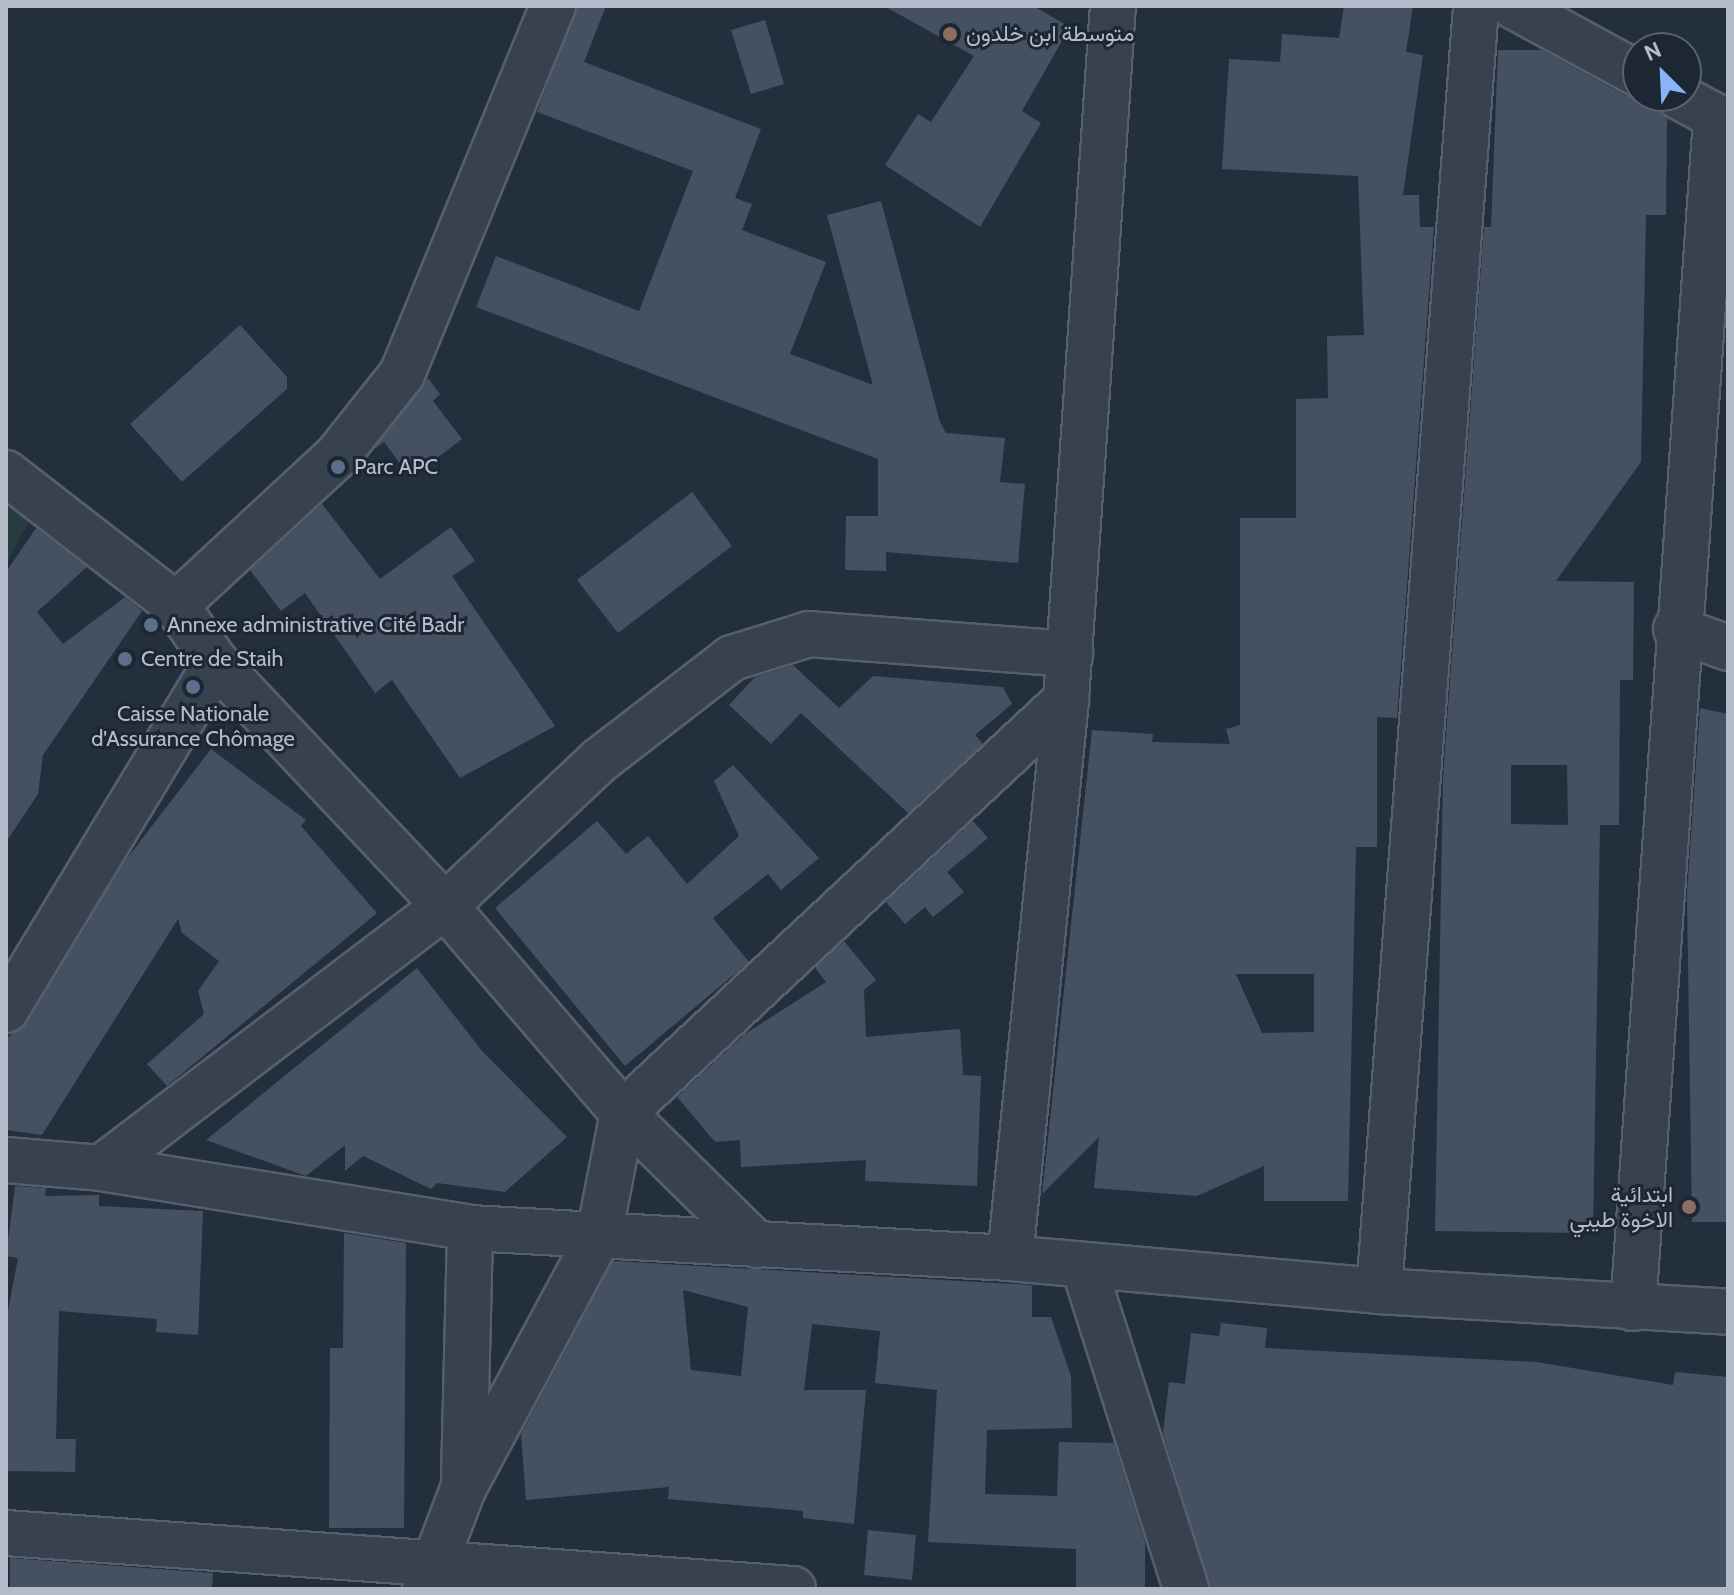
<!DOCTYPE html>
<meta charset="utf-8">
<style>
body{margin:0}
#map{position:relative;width:1734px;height:1595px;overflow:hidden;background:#242f3e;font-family:Cabin,Vazirmatn,sans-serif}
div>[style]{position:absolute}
.green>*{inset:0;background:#263c3f}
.building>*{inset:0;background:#455162}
.roads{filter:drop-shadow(2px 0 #565f6c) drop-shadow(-2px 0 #565f6c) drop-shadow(0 2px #565f6c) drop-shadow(0 -2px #565f6c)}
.minor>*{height:44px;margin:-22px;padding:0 22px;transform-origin:22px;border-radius:22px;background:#38414e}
.dots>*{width:22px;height:22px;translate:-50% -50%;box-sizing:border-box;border:4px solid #1d2633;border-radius:50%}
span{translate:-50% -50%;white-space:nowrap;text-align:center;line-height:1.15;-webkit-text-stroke:6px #1d2633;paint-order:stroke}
.poi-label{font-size:22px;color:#b4bcc9}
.left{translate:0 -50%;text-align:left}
.right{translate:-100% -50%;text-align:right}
.frame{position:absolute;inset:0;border:8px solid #b4bcc9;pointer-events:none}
.north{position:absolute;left:1622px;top:32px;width:80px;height:80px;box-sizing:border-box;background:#1d2633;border:2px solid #59626f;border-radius:50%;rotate:336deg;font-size:22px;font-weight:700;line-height:32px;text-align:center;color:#b4bcc9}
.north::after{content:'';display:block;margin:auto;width:28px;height:36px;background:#8ab4f8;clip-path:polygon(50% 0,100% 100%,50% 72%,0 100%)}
</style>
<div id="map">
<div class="green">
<i style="clip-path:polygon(6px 498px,33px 514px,6px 564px)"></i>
</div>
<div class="building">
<i style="clip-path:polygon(577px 6px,606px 6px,584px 62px,761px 129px,735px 198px,752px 204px,742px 230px,826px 262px,790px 354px,873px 385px,827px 215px,881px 201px,940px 422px,946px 433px,1005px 438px,1000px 482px,1025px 484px,1018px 563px,886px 552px,886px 571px,845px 570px,846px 516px,878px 516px,878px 459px,476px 307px,496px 256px,639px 311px,693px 171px,537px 112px)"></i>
<i style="clip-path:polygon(884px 6px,1033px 6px,1070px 27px,1022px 111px,1041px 123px,980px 227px,885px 165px,918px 114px,931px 122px,974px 56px)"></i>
<i style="clip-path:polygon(evenodd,1344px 6px,1413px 6px,1406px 52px,1423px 55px,1403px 195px,1419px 195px,1420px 227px,1434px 227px,1397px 718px,1377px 717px,1377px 847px,1356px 847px,1348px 1201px,1264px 1201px,1264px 1166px,1197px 1196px,1094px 1188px,1099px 1137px,1042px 1194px,1092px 730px,1153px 734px,1152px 742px,1230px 744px,1226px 729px,1240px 725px,1240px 518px,1296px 518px,1296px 399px,1328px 398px,1327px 336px,1364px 335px,1358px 176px,1222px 169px,1229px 59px,1280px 62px,1282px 34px,1339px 38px,1344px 6px,1236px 974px,1314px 974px,1314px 1032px,1262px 1033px,1236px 974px)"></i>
<i style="clip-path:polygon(765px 20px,784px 84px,751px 94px,731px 30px)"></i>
<i style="clip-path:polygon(evenodd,1498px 50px,1542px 50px,1626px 96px,1653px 96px,1667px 119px,1666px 215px,1646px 215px,1641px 462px,1556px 581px,1634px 582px,1633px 680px,1620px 680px,1619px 825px,1600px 825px,1593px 1233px,1435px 1231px,1443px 776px,1484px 227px,1491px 227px,1498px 50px,1511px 765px,1567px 765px,1568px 825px,1511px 824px,1511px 765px)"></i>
<i style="clip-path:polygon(240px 325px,287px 377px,287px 389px,182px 482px,130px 424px)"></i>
<i style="clip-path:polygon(428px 378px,440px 394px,433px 401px,462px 439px,411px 478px,384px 442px,374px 449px)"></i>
<i style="clip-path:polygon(692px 492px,732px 546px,618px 633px,577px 580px)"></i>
<i style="clip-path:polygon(322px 504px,380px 579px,451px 527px,475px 561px,452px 576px,555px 726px,460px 778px,392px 680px,375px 693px,305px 593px,281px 611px,250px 570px)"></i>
<i style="clip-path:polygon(36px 528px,87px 567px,37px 612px,63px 644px,125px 597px,142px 611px,43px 755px,38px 794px,6px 842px,6px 572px)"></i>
<i style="clip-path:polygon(793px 665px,839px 708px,873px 676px,1003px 687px,1012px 704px,975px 735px,983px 744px,854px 863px,908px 813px,801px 713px,771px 744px,729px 705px,755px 677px)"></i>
<i style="clip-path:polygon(1700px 708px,1728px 714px,1728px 1222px,1692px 1222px,1687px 894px)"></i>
<i style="clip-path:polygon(211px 749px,306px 820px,301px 826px,377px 913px,167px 1086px,147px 1064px,204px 1014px,198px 991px,219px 961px,182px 933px,178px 919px,42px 1135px,6px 1130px,6px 1039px,27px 1023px,125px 861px)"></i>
<i style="clip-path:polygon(733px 765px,819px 858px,781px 890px,768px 874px,713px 918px,749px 962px,625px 1066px,495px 908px,597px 821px,626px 854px,648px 836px,687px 884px,739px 836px,714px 781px)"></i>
<i style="clip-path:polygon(973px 821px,988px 838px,947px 872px,964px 892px,933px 917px,925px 907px,905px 924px,886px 902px)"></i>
<i style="clip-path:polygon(844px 941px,876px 980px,864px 990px,866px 1037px,960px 1029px,963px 1075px,981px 1076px,977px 1186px,865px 1181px,866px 1160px,741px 1167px,740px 1140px,715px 1142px,677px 1097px,745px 1034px,826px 982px,815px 968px)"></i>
<i style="clip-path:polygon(417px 968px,483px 1052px,567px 1137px,505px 1192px,437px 1183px,431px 1189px,363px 1156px,345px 1171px,345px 1145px,306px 1176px,206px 1140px)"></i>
<i style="clip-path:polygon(15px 1186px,46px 1188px,45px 1196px,99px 1195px,99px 1206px,203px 1211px,198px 1335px,156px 1332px,157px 1319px,59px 1311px,56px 1439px,76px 1439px,75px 1472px,6px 1471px,6px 1321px,18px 1258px,6px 1256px)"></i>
<i style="clip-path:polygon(344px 1233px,406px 1243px,404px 1528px,329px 1528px,330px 1348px,343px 1348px)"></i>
<i style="clip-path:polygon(evenodd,613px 1261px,1032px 1285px,1032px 1317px,1051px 1317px,1071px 1376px,1072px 1428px,987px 1430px,985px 1494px,1057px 1496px,1059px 1442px,1114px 1443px,1145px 1542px,1145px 1589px,1076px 1589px,1076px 1549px,928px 1542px,937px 1390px,875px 1383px,880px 1331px,812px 1324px,804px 1390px,866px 1390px,854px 1524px,803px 1518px,803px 1511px,668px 1499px,669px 1487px,526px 1500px,521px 1434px,613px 1261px,683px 1290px,748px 1307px,741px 1376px,691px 1370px,683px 1290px)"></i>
<i style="clip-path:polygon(1221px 1323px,1267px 1328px,1265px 1348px,1537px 1362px,1673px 1385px,1675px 1372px,1728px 1377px,1728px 1589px,1210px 1589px,1163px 1433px,1169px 1382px,1185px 1384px,1191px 1333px,1219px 1336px)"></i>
<i style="clip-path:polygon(868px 1530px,916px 1535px,912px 1580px,864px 1575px)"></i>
<i style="clip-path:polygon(10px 1558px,213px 1573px,212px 1589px,10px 1589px)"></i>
</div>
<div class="roads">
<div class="minor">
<i style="left:1513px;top:6px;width:142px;rotate:28.5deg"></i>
<i style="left:1678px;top:96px;width:57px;rotate:28.4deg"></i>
<i style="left:6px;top:473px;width:215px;rotate:37.8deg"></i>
<i style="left:176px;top:605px;width:70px;rotate:55.4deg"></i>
<i style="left:216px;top:663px;width:334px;rotate:46.7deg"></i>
<i style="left:445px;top:906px;width:273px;rotate:49.3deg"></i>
<i style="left:623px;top:1113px;width:188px;rotate:44.6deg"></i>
<i style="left:176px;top:605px;width:219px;rotate:-42.8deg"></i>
<i style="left:337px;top:456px;width:105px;rotate:-51.6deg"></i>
<i style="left:402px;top:374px;width:398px;rotate:-67.7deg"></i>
<i style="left:1676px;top:629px;width:55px;rotate:20.1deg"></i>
<i style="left:6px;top:1010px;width:406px;rotate:-58.8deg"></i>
<i style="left:6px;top:1160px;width:95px;rotate:4.8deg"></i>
<i style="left:101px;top:1168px;width:374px;rotate:9.2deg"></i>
<i style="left:470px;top:1228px;width:541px;rotate:3.18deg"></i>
<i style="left:1010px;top:1258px;width:370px;rotate:5.1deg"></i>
<i style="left:1379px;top:1291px;width:350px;rotate:3.4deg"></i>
<i style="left:101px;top:1168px;width:432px;rotate:-37.3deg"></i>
<i style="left:445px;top:906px;width:213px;rotate:-43.3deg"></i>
<i style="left:600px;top:760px;width:167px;rotate:-37.7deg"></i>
<i style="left:732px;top:658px;width:81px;rotate:-17.3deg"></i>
<i style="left:809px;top:634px;width:262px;rotate:4.4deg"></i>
<i style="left:1010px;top:1258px;width:561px;rotate:-84.27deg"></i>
<i style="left:1066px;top:700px;width:696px;rotate:-86.13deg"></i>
<i style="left:1084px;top:1267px;width:338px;rotate:72.4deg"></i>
<i style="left:1379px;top:1291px;width:1289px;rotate:-85.68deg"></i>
<i style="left:1633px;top:1308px;width:1194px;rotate:-86.01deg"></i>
<i style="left:464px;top:1478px;width:250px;rotate:-88.6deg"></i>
<i style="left:6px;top:1533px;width:789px;rotate:4.07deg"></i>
<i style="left:425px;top:1589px;width:107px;rotate:-69.2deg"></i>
<i style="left:463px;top:1489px;width:288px;rotate:-61.8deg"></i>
<i style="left:599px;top:1235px;width:124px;rotate:-78.9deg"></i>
<i style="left:623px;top:1113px;width:606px;rotate:-42.99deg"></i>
</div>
</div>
<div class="dots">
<i style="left:950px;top:34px;background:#8d6e63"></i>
<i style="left:338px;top:467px;background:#5c6f8a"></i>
<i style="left:151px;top:625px;background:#5c6f8a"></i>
<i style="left:125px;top:659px;background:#5c6f8a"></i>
<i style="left:193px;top:687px;background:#5c6f8a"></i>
<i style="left:1689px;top:1207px;background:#8d6e63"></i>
</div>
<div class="poi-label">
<span class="left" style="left:966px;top:34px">متوسطة ابن خلدون</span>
<span class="left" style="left:354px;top:467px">Parc APC</span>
<span class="left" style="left:167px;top:625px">Annexe administrative Cité Badr</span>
<span class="left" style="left:141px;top:659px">Centre de Staih</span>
<span style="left:193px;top:726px">Caisse Nationale<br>d'Assurance Chômage</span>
<span class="right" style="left:1673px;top:1207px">ابتدائية<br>الاخوة طيبي</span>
</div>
<div class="frame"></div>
<div class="north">N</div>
</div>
